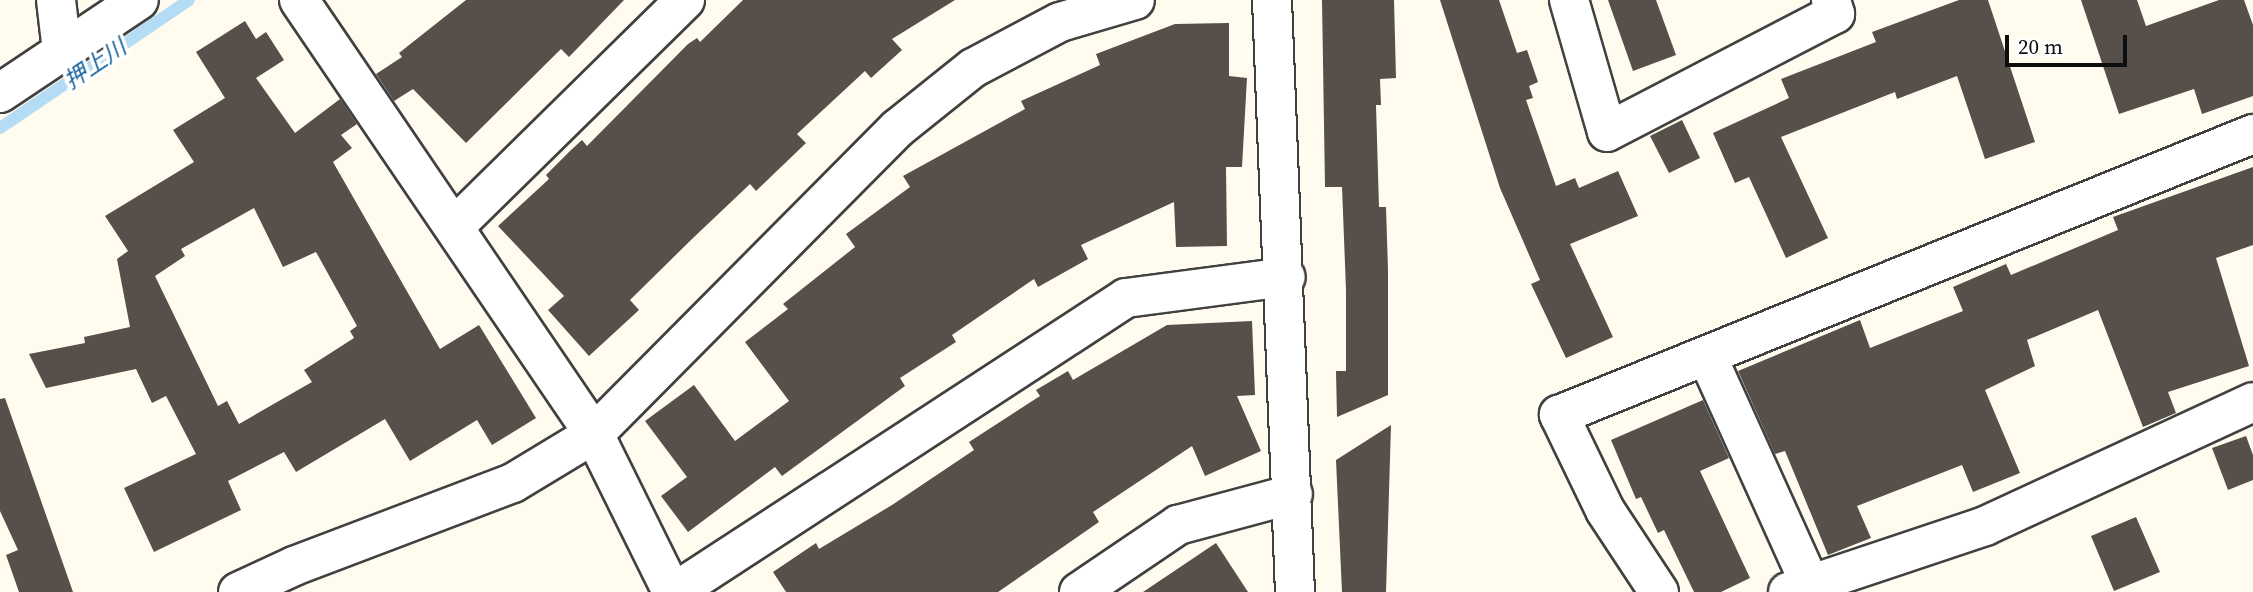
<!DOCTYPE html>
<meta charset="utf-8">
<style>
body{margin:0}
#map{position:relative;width:2253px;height:592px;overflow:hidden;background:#fffcef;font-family:"Source Serif 4","Noto Sans JP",serif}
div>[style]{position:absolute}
.stream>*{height:12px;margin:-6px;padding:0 6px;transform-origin:6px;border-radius:6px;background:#b5dcf5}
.building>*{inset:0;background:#564f4a}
.roads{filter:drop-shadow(2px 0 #414141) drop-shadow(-2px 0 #414141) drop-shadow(0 2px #414141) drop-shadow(0 -2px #414141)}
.minor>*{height:38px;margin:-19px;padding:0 19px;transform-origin:19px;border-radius:19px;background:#fff}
span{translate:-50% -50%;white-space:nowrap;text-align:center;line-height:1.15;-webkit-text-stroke:7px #fff;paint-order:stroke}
.water-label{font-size:23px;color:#19629e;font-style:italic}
.scale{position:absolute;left:2005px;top:35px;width:122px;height:32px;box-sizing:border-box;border:4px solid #0e0e0e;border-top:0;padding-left:9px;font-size:21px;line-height:24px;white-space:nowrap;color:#0e0e0e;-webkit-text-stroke:5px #fff;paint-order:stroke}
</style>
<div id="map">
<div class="stream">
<i style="left:0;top:128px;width:228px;rotate:-34.1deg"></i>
</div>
<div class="building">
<i style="clip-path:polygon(466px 0,624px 0,569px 57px,561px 49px,466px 143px,413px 89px,394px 101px,376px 74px,402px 57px,399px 53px)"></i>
<i style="clip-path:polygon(743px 0,955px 0,892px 39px,902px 50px,871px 78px,865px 71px,797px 134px,806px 143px,756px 191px,750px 184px,692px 239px,630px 300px,639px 310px,589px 356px,548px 310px,564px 296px,498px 226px,549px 179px,546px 175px,570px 151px,582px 140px,587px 146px,688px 44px,697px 38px,700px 42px)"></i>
<i style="clip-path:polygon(1322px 0,1394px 0,1396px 78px,1380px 79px,1381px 105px,1376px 105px,1379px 207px,1386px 207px,1388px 270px,1388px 395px,1337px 417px,1336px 371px,1346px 371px,1346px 290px,1342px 187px,1325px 187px)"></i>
<i style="clip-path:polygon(1440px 0,1499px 0,1517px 53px,1527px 50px,1538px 82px,1529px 86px,1533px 98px,1526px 100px,1556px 186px,1575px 178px,1579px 188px,1618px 171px,1638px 216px,1570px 244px,1613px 337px,1566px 358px,1531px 284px,1540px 280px,1500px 188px)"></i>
<i style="clip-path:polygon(1608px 0,1656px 0,1676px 55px,1633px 71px)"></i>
<i style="clip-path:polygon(1959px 0,1988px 0,2035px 142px,1985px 159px,1957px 76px,1897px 99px,1895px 92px,1781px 137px,1828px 238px,1786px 258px,1749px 177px,1735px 183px,1713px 133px,1789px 98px,1781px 79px,1876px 42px,1872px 32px)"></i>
<i style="clip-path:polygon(2081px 0,2137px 0,2146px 26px,2219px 0,2244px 0,2253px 25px,2253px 96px,2202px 114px,2194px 89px,2119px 114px)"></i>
<i style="clip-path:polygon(evenodd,245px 21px,256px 39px,266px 32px,284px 60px,256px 78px,295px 133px,340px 99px,357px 124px,341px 135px,352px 148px,333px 162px,440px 349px,479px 325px,536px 418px,492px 445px,477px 420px,410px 461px,385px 419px,296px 472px,284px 452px,228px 481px,241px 510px,154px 552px,124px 488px,196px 454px,166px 396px,152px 403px,136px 369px,46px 388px,29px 354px,85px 343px,84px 337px,130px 327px,117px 259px,128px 251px,105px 216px,194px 162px,173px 130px,225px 98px,196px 52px,245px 21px,254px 208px,283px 267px,316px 252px,357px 326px,350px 331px,354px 338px,304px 370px,312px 382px,239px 424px,227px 401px,218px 406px,155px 276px,185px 256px,181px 249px,254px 208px)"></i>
<i style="clip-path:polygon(1229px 23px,1229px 76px,1247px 78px,1242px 167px,1226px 167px,1227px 246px,1176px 247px,1174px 202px,1081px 245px,1088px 259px,1038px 287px,1034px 279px,952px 335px,956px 342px,900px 378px,905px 386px,782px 476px,775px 467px,688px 532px,661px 496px,687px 477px,645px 421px,694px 385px,735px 441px,789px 401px,745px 342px,788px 309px,783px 304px,855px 247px,846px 234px,910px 187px,903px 176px,1025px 109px,1021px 101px,1100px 65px,1096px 54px,1175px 24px)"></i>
<i style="clip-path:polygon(1682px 120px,1700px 158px,1669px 173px,1650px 136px)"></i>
<i style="clip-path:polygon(2253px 167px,2253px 245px,2216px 258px,2249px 366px,2168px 392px,2176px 413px,2143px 427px,2098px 310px,2027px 340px,2035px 366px,1985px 390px,2020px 473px,1973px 492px,1962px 465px,1857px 506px,1871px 538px,1828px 555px,1785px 451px,1775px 454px,1738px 371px,1860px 320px,1870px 348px,1963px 311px,1953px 287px,2006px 264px,2011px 275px,2118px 230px,2113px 217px)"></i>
<i style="clip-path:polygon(1252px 321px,1255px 395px,1237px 396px,1261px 451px,1205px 476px,1192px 446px,1093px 512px,1099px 522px,998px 592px,786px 592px,773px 572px,816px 543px,819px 549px,892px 505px,974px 450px,969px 442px,1040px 396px,1036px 390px,1068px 371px,1073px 380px,1167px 325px)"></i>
<i style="clip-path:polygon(5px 398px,73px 592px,19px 592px,6px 555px,18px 550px,0 511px,0 399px)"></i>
<i style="clip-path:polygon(1703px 400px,1729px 458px,1700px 471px,1750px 578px,1721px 592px,1694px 592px,1664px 530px,1658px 533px,1641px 497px,1636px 499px,1611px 440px)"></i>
<i style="clip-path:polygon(1391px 425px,1386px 592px,1342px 592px,1336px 460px)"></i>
<i style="clip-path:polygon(2246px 436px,2253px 455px,2253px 480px,2228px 490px,2212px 448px)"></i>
<i style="clip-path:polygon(2136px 517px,2160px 572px,2114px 591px,2091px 536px)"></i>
<i style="clip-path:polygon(1216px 543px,1248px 592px,1143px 592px)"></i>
</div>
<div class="roads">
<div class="minor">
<i style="left:56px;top:0;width:51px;rotate:83.3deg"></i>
<i style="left:299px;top:0;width:525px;rotate:55.8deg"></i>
<i style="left:594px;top:434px;width:176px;rotate:63.7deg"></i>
<i style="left:1272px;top:0;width:592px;rotate:87.78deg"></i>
<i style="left:1569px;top:0;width:137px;rotate:73.9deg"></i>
<i style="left:1607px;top:132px;width:257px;rotate:-27.4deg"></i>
<i style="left:1835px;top:14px;width:15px;rotate:-106deg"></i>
<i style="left:0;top:93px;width:167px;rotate:-33.8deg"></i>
<i style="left:454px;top:227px;width:324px;rotate:-44.5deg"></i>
<i style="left:1707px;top:356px;width:250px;rotate:65.7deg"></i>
<i style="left:238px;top:592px;width:62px;rotate:-24.9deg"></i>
<i style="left:294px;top:566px;width:234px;rotate:-20.8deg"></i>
<i style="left:513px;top:483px;width:95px;rotate:-31.2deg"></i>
<i style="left:594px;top:434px;width:431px;rotate:-45.2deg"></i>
<i style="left:898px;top:128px;width:96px;rotate:-38.7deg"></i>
<i style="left:973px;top:68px;width:98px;rotate:-27.9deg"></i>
<i style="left:1060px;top:22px;width:78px;rotate:-16.3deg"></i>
<i style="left:675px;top:592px;width:538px;rotate:-33.1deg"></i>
<i style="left:1126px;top:298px;width:161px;rotate:-7.5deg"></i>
<i style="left:1079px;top:592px;width:120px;rotate:-34.1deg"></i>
<i style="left:1178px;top:525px;width:119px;rotate:-15.1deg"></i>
<i style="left:1659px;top:592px;width:98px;rotate:-123.4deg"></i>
<i style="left:1605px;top:510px;width:106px;rotate:-115.8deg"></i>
<i style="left:1559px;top:415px;width:749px;rotate:-22.04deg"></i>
<i style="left:1788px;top:592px;width:208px;rotate:-18.5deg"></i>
<i style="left:1985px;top:526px;width:295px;rotate:-24.8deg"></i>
</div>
</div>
<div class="water-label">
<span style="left:95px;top:64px;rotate:-34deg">押上川</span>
</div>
<div class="scale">20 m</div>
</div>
